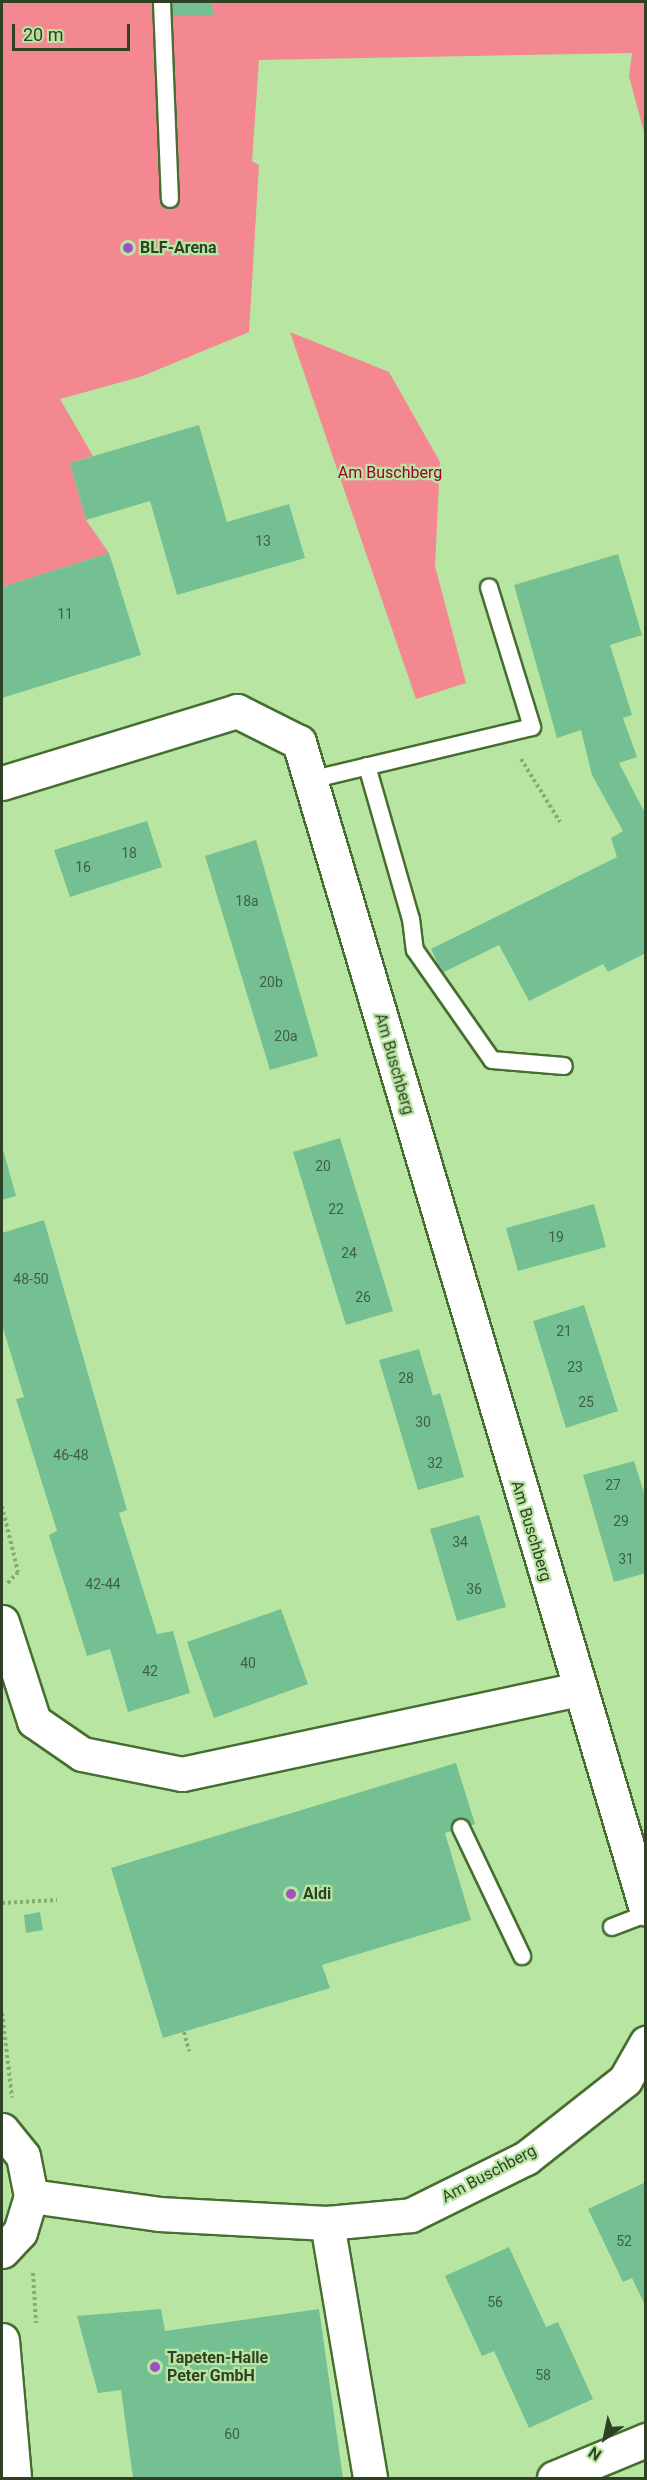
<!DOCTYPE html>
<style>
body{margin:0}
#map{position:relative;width:647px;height:2480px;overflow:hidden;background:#b8e6a2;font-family:Roboto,sans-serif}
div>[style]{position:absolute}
.green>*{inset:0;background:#f38890}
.building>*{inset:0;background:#75c092}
.path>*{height:4px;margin-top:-2px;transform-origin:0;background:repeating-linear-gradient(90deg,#87ab75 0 3px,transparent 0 6px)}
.roads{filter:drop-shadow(2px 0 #466e30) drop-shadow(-2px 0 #466e30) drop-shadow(0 2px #466e30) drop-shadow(0 -2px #466e30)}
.lane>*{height:16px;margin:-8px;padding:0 8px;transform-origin:8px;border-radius:8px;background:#fff}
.street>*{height:33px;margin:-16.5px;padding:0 16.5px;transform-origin:16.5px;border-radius:16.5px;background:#fff}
.secondary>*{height:33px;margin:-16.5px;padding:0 16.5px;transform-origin:16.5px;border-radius:16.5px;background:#fff}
.dots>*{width:16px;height:16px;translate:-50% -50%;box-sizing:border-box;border:3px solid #b8e6a2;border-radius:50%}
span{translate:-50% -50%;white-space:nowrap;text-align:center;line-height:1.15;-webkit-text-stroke:4.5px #b8e6a2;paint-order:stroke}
.number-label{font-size:14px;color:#406140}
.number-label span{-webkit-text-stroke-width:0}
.poi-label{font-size:16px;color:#2e4125;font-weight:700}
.left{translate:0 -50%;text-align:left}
.park-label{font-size:16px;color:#9b022f}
.street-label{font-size:16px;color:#2e4125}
.frame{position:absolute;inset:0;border:3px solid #2e4125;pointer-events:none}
.north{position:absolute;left:575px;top:2408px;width:60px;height:60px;-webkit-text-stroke:4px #b8e6a2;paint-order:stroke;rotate:213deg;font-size:16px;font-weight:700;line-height:24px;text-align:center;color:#2e4125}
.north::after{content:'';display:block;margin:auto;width:21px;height:27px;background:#2e4125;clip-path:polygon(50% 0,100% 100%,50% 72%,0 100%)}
.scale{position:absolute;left:12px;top:24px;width:118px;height:27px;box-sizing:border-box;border:3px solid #2e4125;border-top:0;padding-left:8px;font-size:18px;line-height:21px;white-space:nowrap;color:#2e4125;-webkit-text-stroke:4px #b8e6a2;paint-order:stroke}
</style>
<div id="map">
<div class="green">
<i style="clip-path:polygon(2px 2px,645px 2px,645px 136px,629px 76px,632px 53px,259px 60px,252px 161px,259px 165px,249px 332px,140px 377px,60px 399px,93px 456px,70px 463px,86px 520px,109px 553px,2px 587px)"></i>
<i style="clip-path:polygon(290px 332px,389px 372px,440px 462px,435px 566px,466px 683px,416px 699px)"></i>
</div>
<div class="building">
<i style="clip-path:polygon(162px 2px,212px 2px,213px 15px,163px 16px)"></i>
<i style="clip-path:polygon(199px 425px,227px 522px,289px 504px,305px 558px,177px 595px,150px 501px,86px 520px,70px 463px)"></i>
<i style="clip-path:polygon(109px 553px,141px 655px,2px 698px,2px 587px)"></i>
<i style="clip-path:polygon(618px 554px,642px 635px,610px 645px,632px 715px,623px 718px,637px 757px,619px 763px,646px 815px,646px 953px,608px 972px,603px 964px,529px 1001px,499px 945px,442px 973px,431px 949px,617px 857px,611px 838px,623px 831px,592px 775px,581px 730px,557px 738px,514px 585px)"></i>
<i style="clip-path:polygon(147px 821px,162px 867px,70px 897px,54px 850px)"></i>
<i style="clip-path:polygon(256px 840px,318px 1056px,270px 1070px,205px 856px)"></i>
<i style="clip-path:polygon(340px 1138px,393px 1311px,346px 1325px,293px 1152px)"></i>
<i style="clip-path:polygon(2px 1146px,16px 1196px,2px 1200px)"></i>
<i style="clip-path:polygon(594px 1204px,606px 1247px,518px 1271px,506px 1228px)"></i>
<i style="clip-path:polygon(44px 1220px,127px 1510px,119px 1513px,157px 1634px,173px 1631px,190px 1693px,128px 1712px,110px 1649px,87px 1656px,49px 1535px,57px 1531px,16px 1399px,24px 1397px,2px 1325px,2px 1233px)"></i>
<i style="clip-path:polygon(584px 1305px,618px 1411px,566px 1428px,533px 1321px)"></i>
<i style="clip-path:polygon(419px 1349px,433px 1396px,440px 1393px,464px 1477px,418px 1490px,379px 1360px)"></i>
<i style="clip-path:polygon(634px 1461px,646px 1499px,646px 1573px,614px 1582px,583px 1475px)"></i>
<i style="clip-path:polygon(479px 1515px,506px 1607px,457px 1621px,430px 1529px)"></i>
<i style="clip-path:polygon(281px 1609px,308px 1684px,214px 1718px,187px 1642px)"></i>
<i style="clip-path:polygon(456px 1763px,475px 1824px,445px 1833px,471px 1920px,322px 1965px,330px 1988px,163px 2038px,111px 1868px)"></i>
<i style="clip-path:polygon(40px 1912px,43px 1930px,26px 1933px,24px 1915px)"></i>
<i style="clip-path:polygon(646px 2182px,646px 2307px,632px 2278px,623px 2282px,588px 2209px)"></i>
<i style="clip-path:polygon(509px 2247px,546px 2327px,558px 2322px,593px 2399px,529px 2428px,494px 2351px,482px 2356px,445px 2276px)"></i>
<i style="clip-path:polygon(161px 2309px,165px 2331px,319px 2309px,343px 2478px,133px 2478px,121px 2390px,98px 2393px,77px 2316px)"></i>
</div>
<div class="path">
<i style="left:521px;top:759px;width:74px;rotate:58.2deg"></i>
<i style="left:2px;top:1506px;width:68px;rotate:76.4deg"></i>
<i style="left:18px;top:1572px;width:18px;rotate:133deg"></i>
<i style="left:2px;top:1903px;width:55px;rotate:-3.1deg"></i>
<i style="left:2px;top:2013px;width:85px;rotate:83.2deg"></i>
<i style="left:184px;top:2032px;width:20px;rotate:75deg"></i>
<i style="left:33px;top:2273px;width:50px;rotate:86.6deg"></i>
</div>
<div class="roads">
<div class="lane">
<i style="left:162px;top:2px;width:197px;rotate:87.7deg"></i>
<i style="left:367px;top:766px;width:159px;rotate:74deg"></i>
<i style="left:411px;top:919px;width:31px;rotate:83deg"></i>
<i style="left:415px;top:950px;width:134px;rotate:55deg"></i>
<i style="left:492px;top:1060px;width:72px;rotate:4.8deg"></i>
<i style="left:310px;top:780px;width:228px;rotate:-13.4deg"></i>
<i style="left:532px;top:727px;width:146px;rotate:-107.1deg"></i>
<i style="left:461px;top:1828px;width:142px;rotate:64.5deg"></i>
<i style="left:612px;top:1927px;width:36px;rotate:-21deg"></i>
</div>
<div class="street">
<i style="left:2px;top:783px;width:246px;rotate:-17deg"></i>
<i style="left:237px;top:711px;width:69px;rotate:26.6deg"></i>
<i style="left:299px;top:742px;width:1217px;rotate:73.44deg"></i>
<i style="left:2px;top:1622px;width:104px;rotate:72.1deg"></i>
<i style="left:34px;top:1721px;width:58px;rotate:34.5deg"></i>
<i style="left:82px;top:1754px;width:102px;rotate:11.3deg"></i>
<i style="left:182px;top:1774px;width:405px;rotate:-12.1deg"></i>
<i style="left:31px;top:2196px;width:129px;rotate:8deg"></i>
<i style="left:159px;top:2214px;width:168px;rotate:3.1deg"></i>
<i style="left:327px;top:2223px;width:84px;rotate:-5.4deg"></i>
<i style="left:411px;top:2215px;width:128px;rotate:-26.4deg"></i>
<i style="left:526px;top:2158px;width:126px;rotate:-38.2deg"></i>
<i style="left:625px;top:2080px;width:43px;rotate:-60.4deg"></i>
<i style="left:327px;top:2223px;width:259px;rotate:80.4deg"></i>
<i style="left:554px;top:2478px;width:100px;rotate:-22.4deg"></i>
</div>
<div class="secondary">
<i style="left:2px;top:2130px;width:33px;rotate:51deg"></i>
<i style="left:23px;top:2156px;width:41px;rotate:78.7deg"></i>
<i style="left:31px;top:2196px;width:38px;rotate:107deg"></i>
<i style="left:20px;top:2232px;width:26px;rotate:133deg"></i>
<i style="left:2px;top:2340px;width:139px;rotate:85deg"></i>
</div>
</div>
<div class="dots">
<i style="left:128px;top:248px;background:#a250c0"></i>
<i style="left:291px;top:1894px;background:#a250c0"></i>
<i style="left:155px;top:2367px;background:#a250c0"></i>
</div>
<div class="number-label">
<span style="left:263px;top:541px">13</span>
<span style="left:65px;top:614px">11</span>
<span style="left:129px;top:853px">18</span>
<span style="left:83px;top:867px">16</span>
<span style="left:247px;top:901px">18a</span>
<span style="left:271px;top:982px">20b</span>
<span style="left:286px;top:1036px">20a</span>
<span style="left:323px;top:1166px">20</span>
<span style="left:336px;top:1209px">22</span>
<span style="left:556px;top:1237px">19</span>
<span style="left:349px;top:1253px">24</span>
<span style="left:31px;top:1279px">48-50</span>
<span style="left:363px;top:1297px">26</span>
<span style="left:564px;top:1331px">21</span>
<span style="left:575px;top:1367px">23</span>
<span style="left:406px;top:1378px">28</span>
<span style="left:586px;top:1402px">25</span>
<span style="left:423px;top:1422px">30</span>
<span style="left:71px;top:1455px">46-48</span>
<span style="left:435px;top:1463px">32</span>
<span style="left:613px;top:1485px">27</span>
<span style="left:621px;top:1521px">29</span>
<span style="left:460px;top:1542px">34</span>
<span style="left:626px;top:1559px">31</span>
<span style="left:103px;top:1584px">42-44</span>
<span style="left:474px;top:1589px">36</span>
<span style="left:248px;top:1663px">40</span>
<span style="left:150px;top:1671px">42</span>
<span style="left:624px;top:2241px">52</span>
<span style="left:495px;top:2302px">56</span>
<span style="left:543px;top:2375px">58</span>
<span style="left:232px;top:2434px">60</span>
</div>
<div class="poi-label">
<span class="left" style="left:140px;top:248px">BLF-Arena</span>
<span class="left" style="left:303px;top:1894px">Aldi</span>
<span class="left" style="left:167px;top:2367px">Tapeten-Halle<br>Peter GmbH</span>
</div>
<div class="park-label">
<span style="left:390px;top:473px">Am Buschberg</span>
</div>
<div class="street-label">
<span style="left:394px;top:1064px;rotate:74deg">Am Buschberg</span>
<span style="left:531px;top:1531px;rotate:73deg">Am Buschberg</span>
<span style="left:489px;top:2174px;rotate:-28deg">Am Buschberg</span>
</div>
<div class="frame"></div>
<div class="north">N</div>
<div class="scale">20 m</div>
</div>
